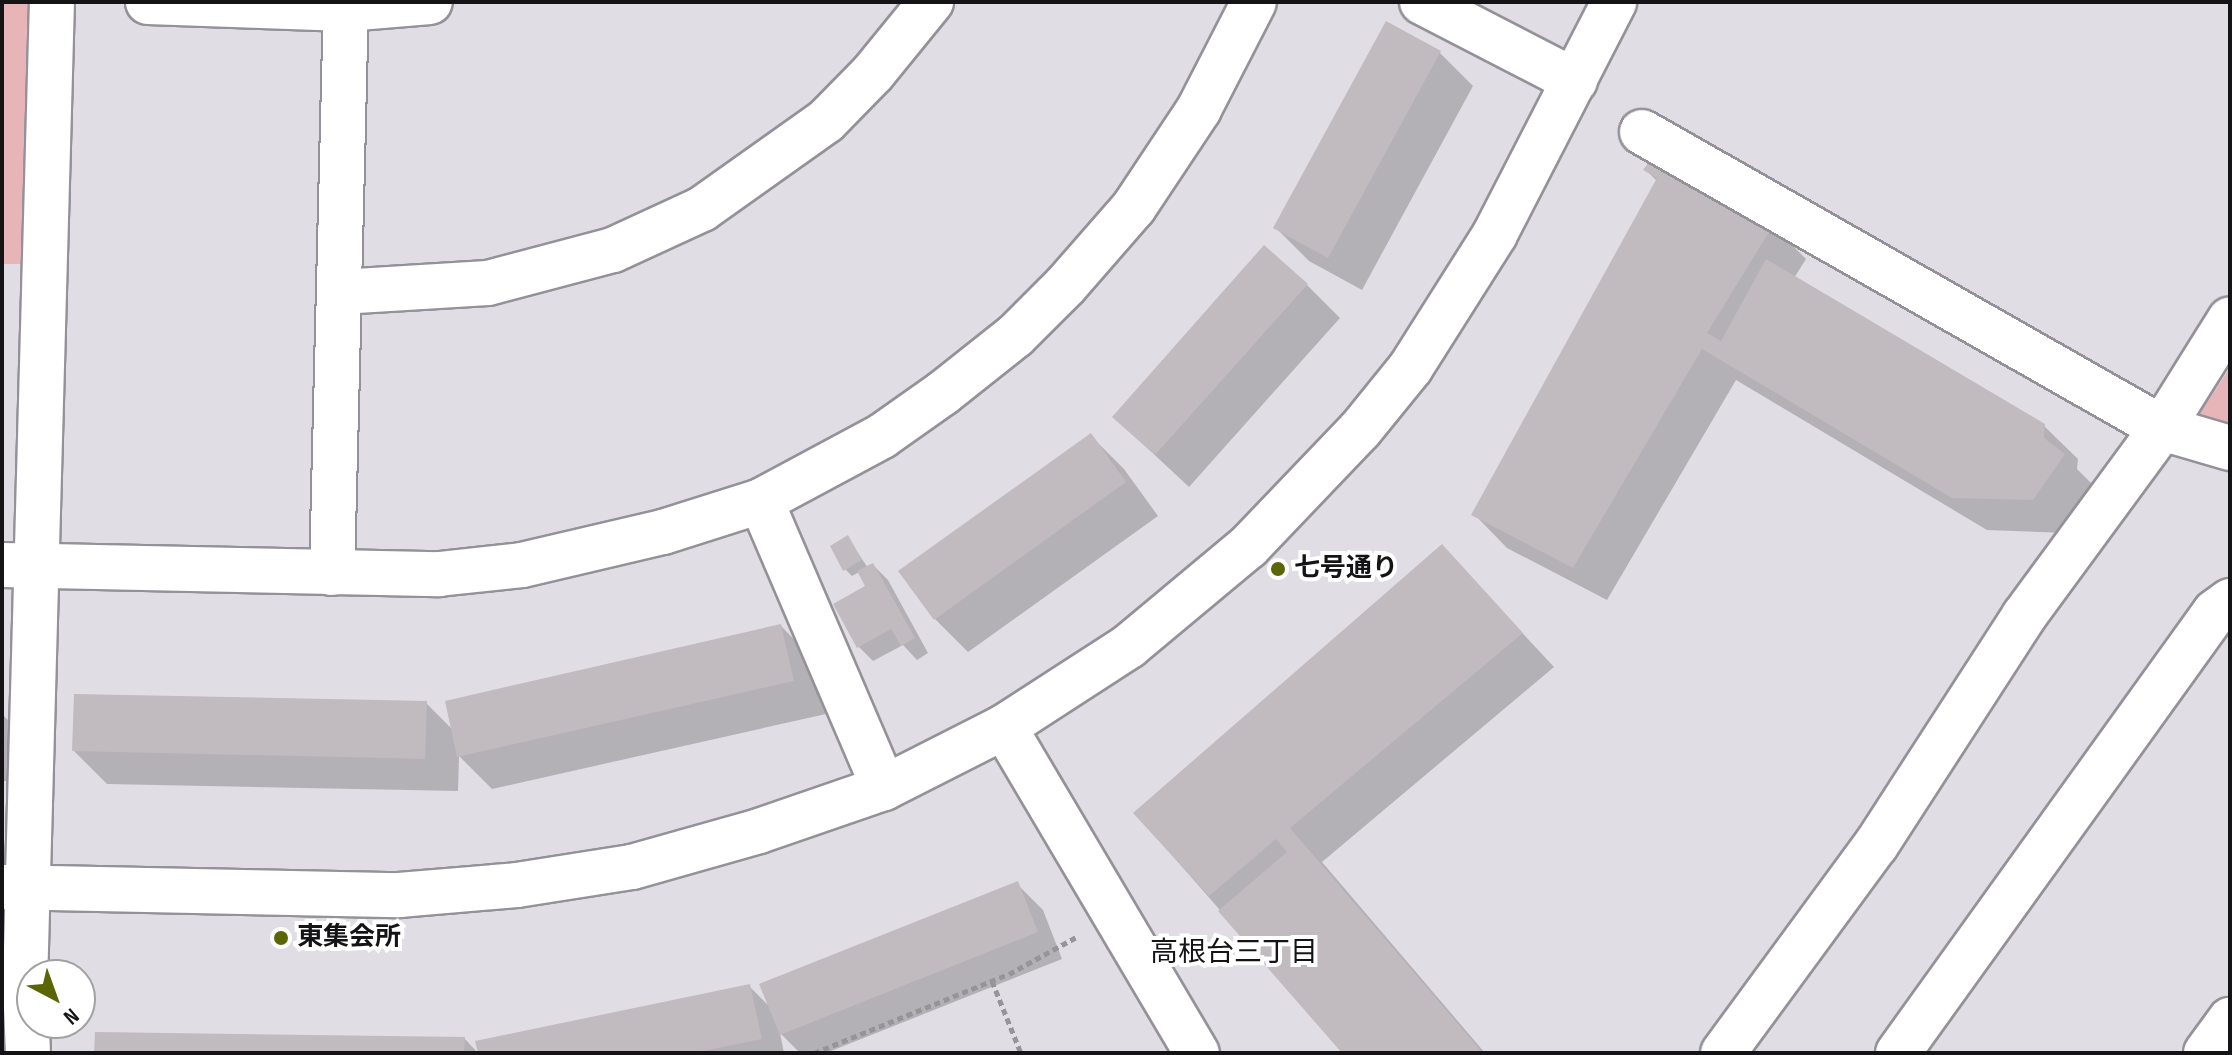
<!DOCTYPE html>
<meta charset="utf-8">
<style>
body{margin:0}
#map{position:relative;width:2232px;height:1055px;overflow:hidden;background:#e0dde4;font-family:"Sofia Sans Condensed","Noto Sans JP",sans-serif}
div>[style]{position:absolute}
.green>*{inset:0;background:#e7b5b8}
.shadow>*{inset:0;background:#0003}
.building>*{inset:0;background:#c1babe}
.path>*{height:5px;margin-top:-2.5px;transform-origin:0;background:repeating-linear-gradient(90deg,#969499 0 6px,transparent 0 10px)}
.roads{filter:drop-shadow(2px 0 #949198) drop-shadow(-2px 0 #949198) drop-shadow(0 2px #949198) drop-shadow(0 -2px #949198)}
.minor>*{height:44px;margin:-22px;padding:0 22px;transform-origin:22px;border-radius:22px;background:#fff}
.dots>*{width:22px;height:22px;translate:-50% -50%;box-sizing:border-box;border:4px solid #fff;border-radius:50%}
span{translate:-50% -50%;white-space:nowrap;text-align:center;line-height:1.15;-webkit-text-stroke:8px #fff;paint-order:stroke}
.poi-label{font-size:26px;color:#141315;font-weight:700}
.left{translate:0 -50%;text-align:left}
.neighbourhood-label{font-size:28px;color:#141315}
.frame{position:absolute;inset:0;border:4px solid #141315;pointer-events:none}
.north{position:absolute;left:16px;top:959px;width:80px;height:80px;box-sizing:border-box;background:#fff;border:2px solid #a1a1a1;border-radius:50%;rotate:139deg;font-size:22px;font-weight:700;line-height:32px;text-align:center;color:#141315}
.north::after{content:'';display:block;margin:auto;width:28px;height:36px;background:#5b6506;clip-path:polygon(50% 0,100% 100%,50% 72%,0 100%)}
</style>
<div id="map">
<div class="green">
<i style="clip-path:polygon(2px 2px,32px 2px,25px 264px,2px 264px)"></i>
<i style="clip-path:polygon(2230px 368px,2230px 428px,2196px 419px)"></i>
</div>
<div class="shadow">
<i style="clip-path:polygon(1387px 24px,1440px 53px,1473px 86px,1362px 290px,1309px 261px,1276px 228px)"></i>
<i style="clip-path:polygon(1646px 170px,1773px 226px,1806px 259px,1794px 278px,2044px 426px,2078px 459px,2077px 469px,2097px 489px,2066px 533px,1987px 530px,1736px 380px,1607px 600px,1507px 548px,1474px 514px,1658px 182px)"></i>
<i style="clip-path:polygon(1307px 285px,1340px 318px,1189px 487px,1114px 417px)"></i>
<i style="clip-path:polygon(1091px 436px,1124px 469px,1158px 516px,968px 652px,935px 619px)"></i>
<i style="clip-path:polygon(848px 538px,868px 568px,873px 565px,888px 580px,928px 653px,917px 660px,903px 645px,873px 661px,859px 647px,867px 587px,859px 572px,852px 576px,845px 569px)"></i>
<i style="clip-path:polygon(1442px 547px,1554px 667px,1322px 862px,1485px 1053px,1345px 1053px,1135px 813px)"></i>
<i style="clip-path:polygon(781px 626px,814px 660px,826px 714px,492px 789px,459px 756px,458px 791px,107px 784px,74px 751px,426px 703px,454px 731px)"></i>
<i style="clip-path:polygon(2px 714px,8px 720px,9px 781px,2px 781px)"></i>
<i style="clip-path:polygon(1017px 884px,1043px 910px,1062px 959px,826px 1053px,800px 1053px,780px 1033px,784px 1053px,480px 1053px,749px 986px,770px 1007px)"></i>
<i style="clip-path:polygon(464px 1038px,478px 1053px,96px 1053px)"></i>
</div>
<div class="building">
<i style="clip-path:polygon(1386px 21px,1441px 51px,1328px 258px,1273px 228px)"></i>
<i style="clip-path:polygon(1656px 153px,1774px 224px,1707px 333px,1721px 341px,1766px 259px,2045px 424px,2044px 438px,2065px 454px,2033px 500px,1952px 498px,1702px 349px,1573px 568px,1471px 515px,1657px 178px,1643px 170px)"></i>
<i style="clip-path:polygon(1264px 245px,1308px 284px,1155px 455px,1112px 417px)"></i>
<i style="clip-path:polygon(1091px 433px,1126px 482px,934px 620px,898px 571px)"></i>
<i style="clip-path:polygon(848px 535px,862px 560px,843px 571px,830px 546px)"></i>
<i style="clip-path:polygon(1442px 544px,1523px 633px,1290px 828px,1483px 1053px,1342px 1053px,1218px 911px,1287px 852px,1276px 839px,1209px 896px,1133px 813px)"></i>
<i style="clip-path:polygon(873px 563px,915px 638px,901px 646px,891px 629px,857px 648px,833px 604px,865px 586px,857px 571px)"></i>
<i style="clip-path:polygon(781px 624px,794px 681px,457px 757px,445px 701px)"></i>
<i style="clip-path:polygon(74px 694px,427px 701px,425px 759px,72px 751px)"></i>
<i style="clip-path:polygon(1018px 881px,1038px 932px,780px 1035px,759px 984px)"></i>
<i style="clip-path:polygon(750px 984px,762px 1039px,693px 1053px,478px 1053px,475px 1041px)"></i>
<i style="clip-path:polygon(95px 1032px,465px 1037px,464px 1053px,94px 1053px)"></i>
</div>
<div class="path">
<i style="left:992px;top:981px;width:78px;rotate:68.1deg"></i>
<i style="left:814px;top:1053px;width:210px;rotate:-22.1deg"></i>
<i style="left:1009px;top:974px;width:79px;rotate:-28.8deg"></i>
</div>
<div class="roads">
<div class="minor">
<i style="left:148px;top:2px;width:198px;rotate:2deg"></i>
<i style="left:346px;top:9px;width:84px;rotate:-4.8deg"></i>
<i style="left:1422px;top:2px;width:172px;rotate:27.3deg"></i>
<i style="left:1642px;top:132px;width:598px;rotate:29.65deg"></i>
<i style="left:2162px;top:428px;width:71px;rotate:16.4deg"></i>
<i style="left:340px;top:292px;width:148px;rotate:-3.5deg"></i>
<i style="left:488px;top:283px;width:129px;rotate:-14.8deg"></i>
<i style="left:613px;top:250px;width:98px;rotate:-24.7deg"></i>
<i style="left:702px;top:209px;width:152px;rotate:-35.4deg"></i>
<i style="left:826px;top:121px;width:67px;rotate:-45.6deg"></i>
<i style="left:873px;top:73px;width:92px;rotate:-50.8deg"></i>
<i style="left:761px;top:501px;width:312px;rotate:66.8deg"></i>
<i style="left:2px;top:565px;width:437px;rotate:1.2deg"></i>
<i style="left:439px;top:574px;width:83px;rotate:-6.2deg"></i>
<i style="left:522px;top:565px;width:145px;rotate:-13.2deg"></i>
<i style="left:663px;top:532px;width:103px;rotate:-17.6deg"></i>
<i style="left:761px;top:501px;width:137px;rotate:-28.2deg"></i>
<i style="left:882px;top:436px;width:75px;rotate:-35.2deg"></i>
<i style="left:943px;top:393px;width:92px;rotate:-38.4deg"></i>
<i style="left:1015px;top:336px;width:72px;rotate:-45deg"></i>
<i style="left:1066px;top:285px;width:103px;rotate:-48.9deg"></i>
<i style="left:1134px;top:207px;width:118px;rotate:-56.4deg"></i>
<i style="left:1199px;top:109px;width:120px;rotate:-62.8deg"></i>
<i style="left:332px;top:573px;width:571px;rotate:-88.6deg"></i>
<i style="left:1004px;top:727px;width:379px;rotate:59.4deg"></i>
<i style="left:2px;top:887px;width:397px;rotate:1.2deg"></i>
<i style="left:399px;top:895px;width:118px;rotate:-4.8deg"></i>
<i style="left:517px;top:885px;width:116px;rotate:-8.9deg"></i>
<i style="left:632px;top:867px;width:132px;rotate:-15.8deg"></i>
<i style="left:759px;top:831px;width:132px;rotate:-19deg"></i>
<i style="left:884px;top:788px;width:135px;rotate:-26.9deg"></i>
<i style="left:1004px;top:727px;width:149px;rotate:-32.9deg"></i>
<i style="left:1129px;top:646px;width:155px;rotate:-39.8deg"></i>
<i style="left:1248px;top:547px;width:162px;rotate:-46.3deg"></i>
<i style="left:1360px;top:430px;width:81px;rotate:-51deg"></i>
<i style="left:1411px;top:367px;width:157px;rotate:-57.7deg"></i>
<i style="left:1495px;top:234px;width:261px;rotate:-62.8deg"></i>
<i style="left:28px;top:1053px;width:68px;rotate:-92.5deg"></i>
<i style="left:25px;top:985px;width:983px;rotate:-88.43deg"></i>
<i style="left:1723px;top:1053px;width:258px;rotate:-53.7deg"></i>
<i style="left:1876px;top:845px;width:273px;rotate:-57.1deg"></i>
<i style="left:2024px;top:616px;width:233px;rotate:-53.7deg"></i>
<i style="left:2162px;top:428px;width:128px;rotate:-58deg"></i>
<i style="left:1898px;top:1053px;width:543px;rotate:-54.29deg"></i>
<i style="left:2215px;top:612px;width:19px;rotate:-36deg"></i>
<i style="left:2206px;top:1053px;width:41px;rotate:-54deg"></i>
</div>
</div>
<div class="dots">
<i style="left:1278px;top:569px;background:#5b6506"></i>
<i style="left:281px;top:938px;background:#5b6506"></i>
</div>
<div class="poi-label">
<span class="left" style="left:1294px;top:569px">七号通り</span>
<span class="left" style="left:297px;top:938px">東集会所</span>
</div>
<div class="neighbourhood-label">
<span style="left:1234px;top:953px">高根台三丁目</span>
</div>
<div class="frame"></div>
<div class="north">N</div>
</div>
